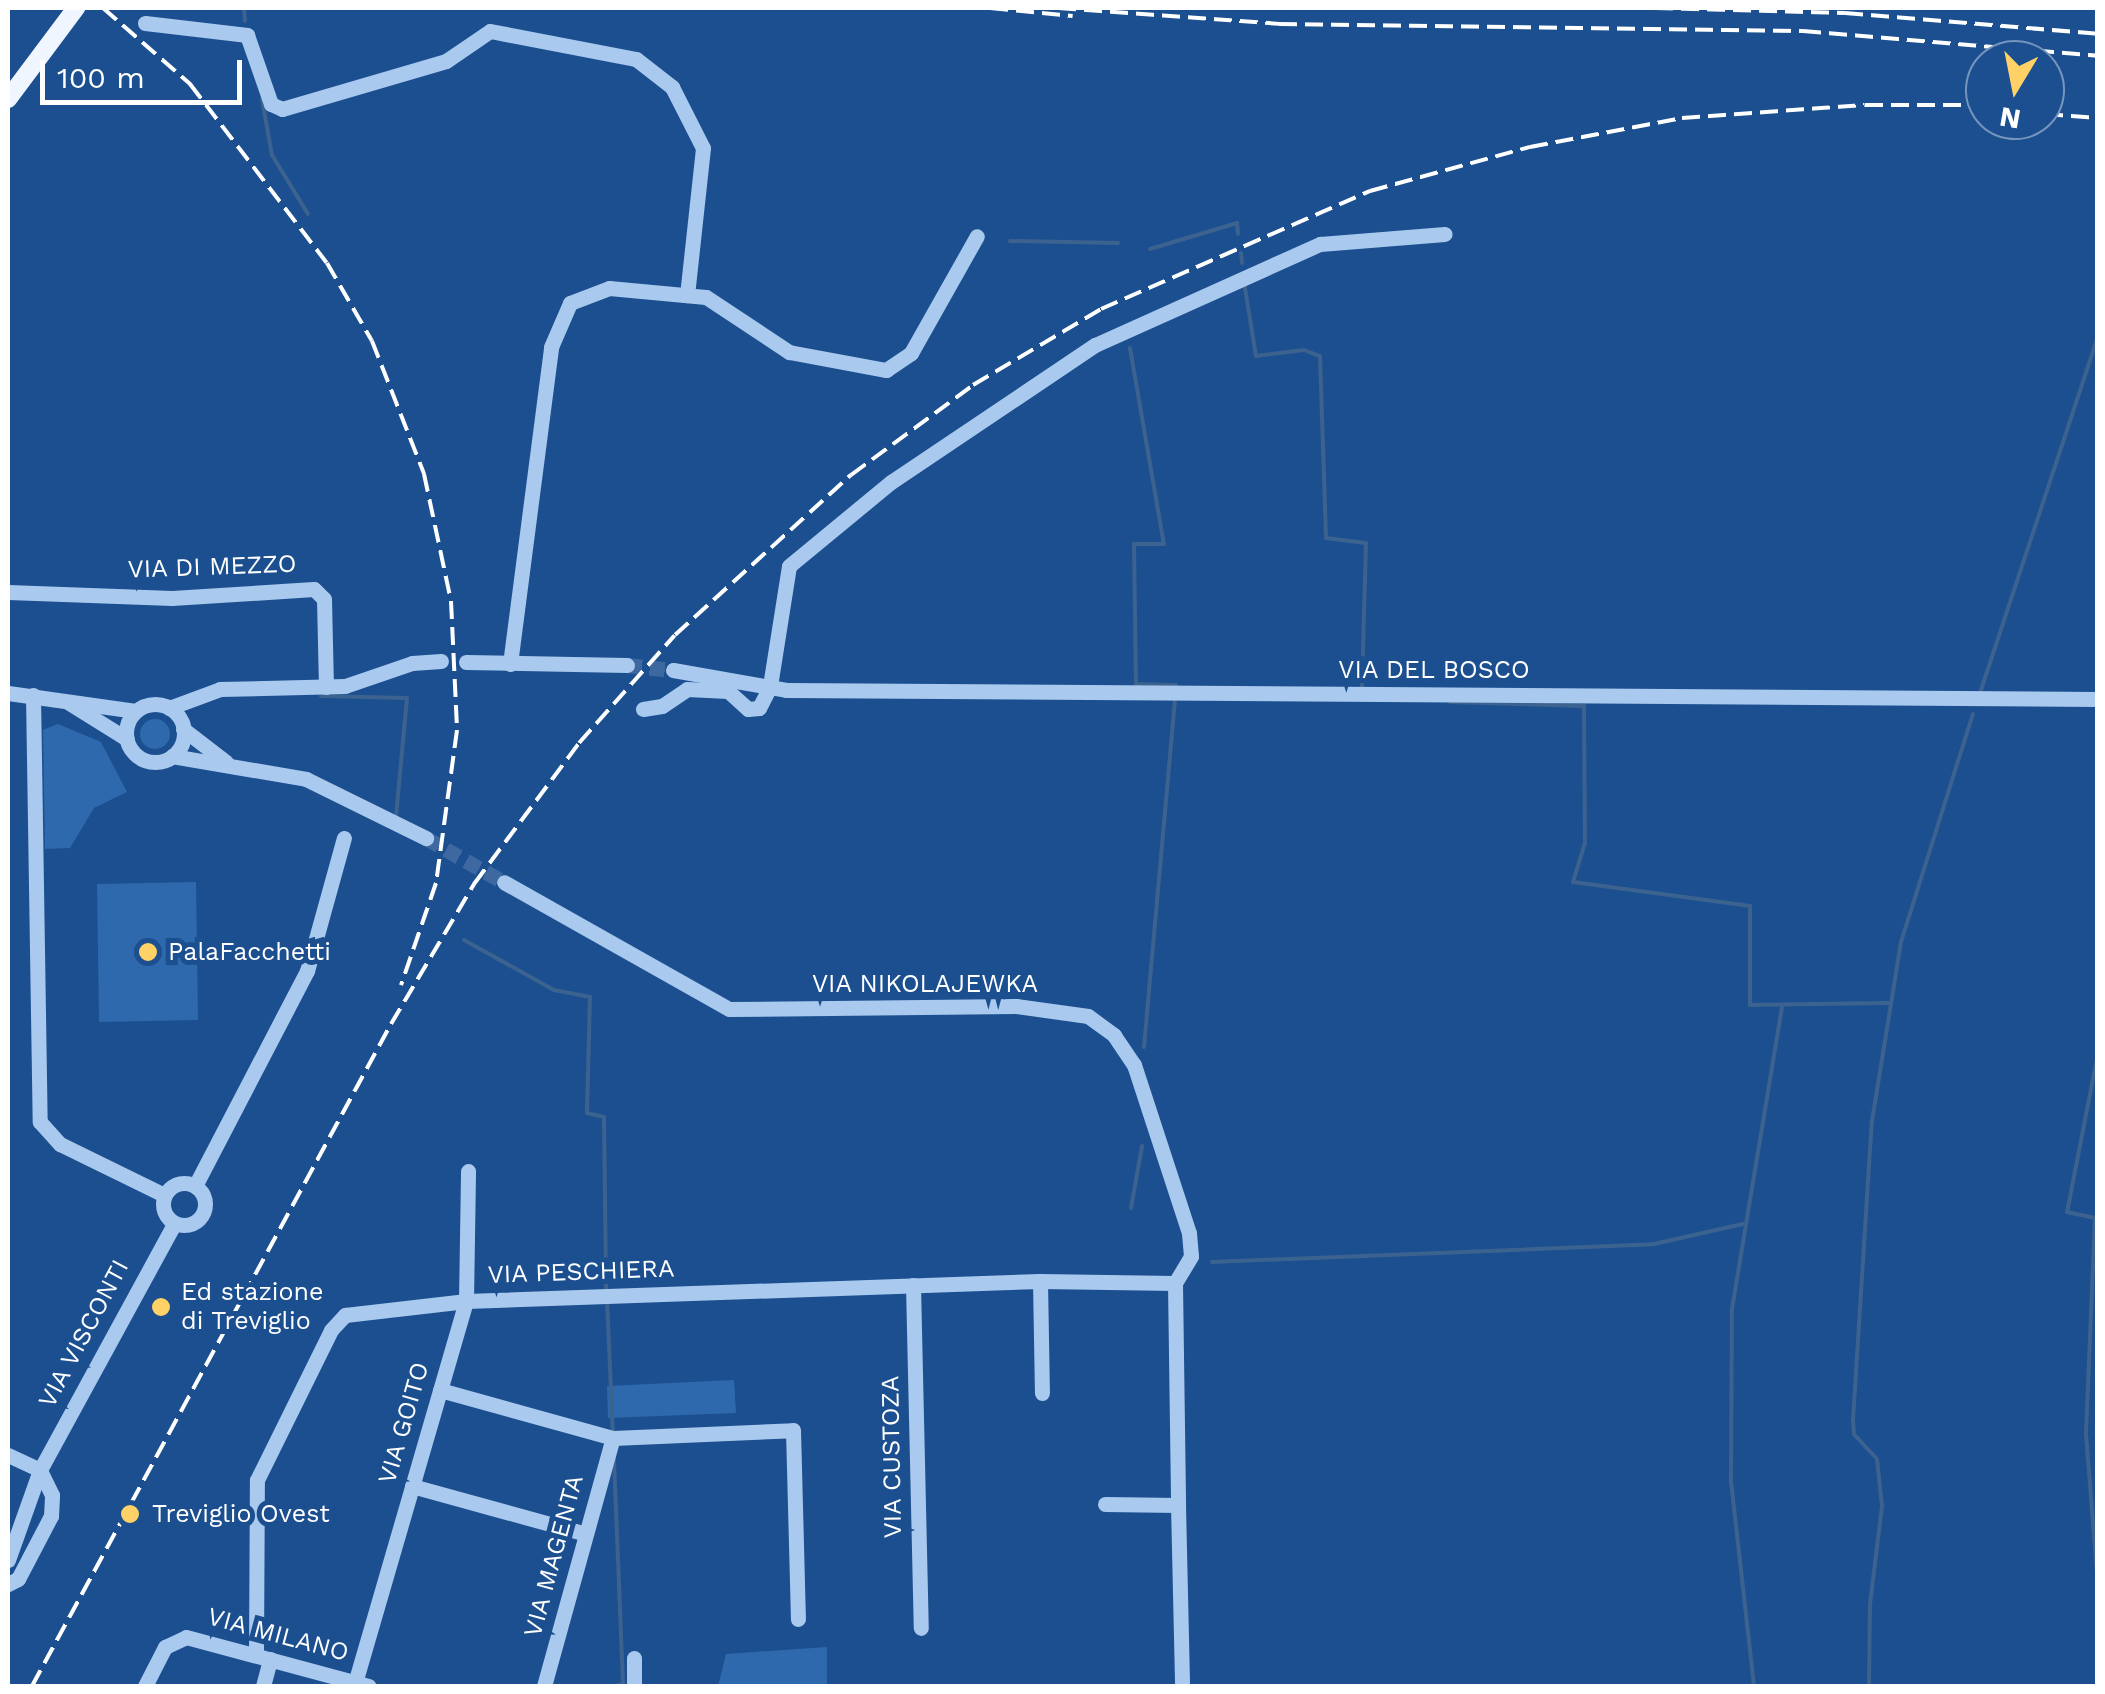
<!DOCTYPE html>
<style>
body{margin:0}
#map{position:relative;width:2105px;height:1694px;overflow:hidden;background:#1b4f8f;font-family:"Work Sans",sans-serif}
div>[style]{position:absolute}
.green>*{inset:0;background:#2e69ad}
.round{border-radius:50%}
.stream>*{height:4px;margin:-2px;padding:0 2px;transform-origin:2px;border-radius:2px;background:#3c6290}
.minor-tunnel>*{height:15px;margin-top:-7.5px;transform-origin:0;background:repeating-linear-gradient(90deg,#3d69a0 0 15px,transparent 0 23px)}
.minor>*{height:15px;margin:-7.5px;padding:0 7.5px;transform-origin:7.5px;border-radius:7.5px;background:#a9c9ee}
.minor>.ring{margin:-7.5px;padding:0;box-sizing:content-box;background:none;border:15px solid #a9c9ee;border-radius:50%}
.major>*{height:18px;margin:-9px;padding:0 9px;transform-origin:9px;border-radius:9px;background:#f0f6ff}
.rail>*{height:4px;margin-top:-2px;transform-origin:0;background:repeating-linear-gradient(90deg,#fff 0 18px,transparent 0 26px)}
.dots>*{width:28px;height:28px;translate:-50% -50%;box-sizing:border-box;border:5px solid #1b4f8f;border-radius:50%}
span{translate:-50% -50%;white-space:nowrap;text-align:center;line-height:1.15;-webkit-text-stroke:10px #1b4f8f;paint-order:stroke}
.street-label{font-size:25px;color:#fff}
.poi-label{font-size:25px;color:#fff}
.left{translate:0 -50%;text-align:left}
.frame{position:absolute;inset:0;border:10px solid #fff;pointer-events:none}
.north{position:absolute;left:1965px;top:40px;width:100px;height:100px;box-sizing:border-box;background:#1b4f8f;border:2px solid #7695bc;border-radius:50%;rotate:190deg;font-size:28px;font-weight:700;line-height:40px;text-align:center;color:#fff}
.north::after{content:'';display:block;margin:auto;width:35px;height:45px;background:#ffd166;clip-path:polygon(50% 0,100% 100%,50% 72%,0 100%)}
.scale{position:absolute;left:40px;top:60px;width:202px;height:45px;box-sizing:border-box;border:5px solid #fff;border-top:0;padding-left:12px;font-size:30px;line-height:35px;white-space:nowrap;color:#fff;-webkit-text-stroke:8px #1b4f8f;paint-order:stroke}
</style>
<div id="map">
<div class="green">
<i class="round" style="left:140px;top:719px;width:30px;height:30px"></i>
<i style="clip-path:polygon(58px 724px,101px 742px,127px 792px,94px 808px,70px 848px,45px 849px,43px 730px)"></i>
<i style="clip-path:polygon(196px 882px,198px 1020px,99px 1022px,97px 884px)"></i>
<i style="clip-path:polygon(734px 1380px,736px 1413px,608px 1418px,607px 1386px)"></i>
<i style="clip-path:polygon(827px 1647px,827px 1686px,718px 1686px,726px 1654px)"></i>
</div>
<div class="stream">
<i style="left:244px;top:8px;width:13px;rotate:86deg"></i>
<i style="left:262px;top:99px;width:57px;rotate:79.9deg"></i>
<i style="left:272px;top:155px;width:69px;rotate:58.6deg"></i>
<i style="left:1010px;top:241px;width:108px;rotate:1.1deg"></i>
<i style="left:1150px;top:249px;width:91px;rotate:-16.6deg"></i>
<i style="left:1237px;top:223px;width:11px;rotate:85deg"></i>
<i style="left:1241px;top:253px;width:10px;rotate:84deg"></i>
<i style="left:1244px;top:282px;width:75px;rotate:80.8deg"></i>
<i style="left:1256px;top:356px;width:48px;rotate:-7.1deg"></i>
<i style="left:1304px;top:350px;width:17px;rotate:21deg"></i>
<i style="left:1320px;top:356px;width:182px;rotate:88.1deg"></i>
<i style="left:1326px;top:538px;width:40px;rotate:7.1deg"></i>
<i style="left:1366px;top:543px;width:144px;rotate:91.6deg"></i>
<i style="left:1130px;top:348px;width:199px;rotate:80.2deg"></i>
<i style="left:1164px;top:544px;width:30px;rotate:180deg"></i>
<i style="left:1134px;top:544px;width:140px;rotate:89.2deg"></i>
<i style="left:1136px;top:684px;width:40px;rotate:1.4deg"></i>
<i style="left:1981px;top:690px;width:373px;rotate:-71.7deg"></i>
<i style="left:321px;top:696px;width:86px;rotate:1.3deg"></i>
<i style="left:407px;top:698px;width:119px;rotate:95.3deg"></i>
<i style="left:1450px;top:702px;width:134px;rotate:1.7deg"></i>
<i style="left:1584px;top:706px;width:137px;rotate:89.6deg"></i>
<i style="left:1585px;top:843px;width:41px;rotate:107.1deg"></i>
<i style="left:1573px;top:882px;width:179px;rotate:7.7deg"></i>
<i style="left:1750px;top:906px;width:99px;rotate:90deg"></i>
<i style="left:1750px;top:1005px;width:139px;rotate:-0.8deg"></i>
<i style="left:464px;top:940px;width:103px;rotate:29.1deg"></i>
<i style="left:554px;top:990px;width:37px;rotate:11deg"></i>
<i style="left:590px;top:997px;width:116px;rotate:91.5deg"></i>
<i style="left:587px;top:1113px;width:17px;rotate:13deg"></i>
<i style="left:604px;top:1117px;width:172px;rotate:89.3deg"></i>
<i style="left:1144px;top:1047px;width:347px;rotate:-84.9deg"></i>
<i style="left:2098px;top:1053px;width:162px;rotate:101deg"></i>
<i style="left:2067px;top:1212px;width:29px;rotate:12deg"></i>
<i style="left:2095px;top:1218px;width:216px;rotate:92.4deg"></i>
<i style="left:2086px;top:1434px;width:151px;rotate:85.5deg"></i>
<i style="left:1131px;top:1208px;width:63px;rotate:-79.9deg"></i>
<i style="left:1212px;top:1262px;width:442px;rotate:-2.3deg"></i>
<i style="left:1654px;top:1244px;width:91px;rotate:-12.7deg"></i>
<i style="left:607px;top:1299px;width:135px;rotate:87.5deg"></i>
<i style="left:614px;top:1686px;width:9px;rotate:-13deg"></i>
<i style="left:623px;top:1684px;width:226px;rotate:-92.3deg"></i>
<i style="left:1754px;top:1686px;width:205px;rotate:-96.4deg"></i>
<i style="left:1731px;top:1482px;width:173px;rotate:-89.7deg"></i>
<i style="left:1732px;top:1309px;width:306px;rotate:-80.6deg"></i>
<i style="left:1869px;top:1686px;width:82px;rotate:-89.3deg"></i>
<i style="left:1870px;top:1604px;width:99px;rotate:-83deg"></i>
<i style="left:1882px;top:1506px;width:47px;rotate:-96.1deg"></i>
<i style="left:1877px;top:1459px;width:34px;rotate:-133deg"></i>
<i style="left:1854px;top:1434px;width:14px;rotate:-94deg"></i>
<i style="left:1853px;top:1420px;width:300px;rotate:-86.4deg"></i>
<i style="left:1872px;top:1121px;width:181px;rotate:-80.8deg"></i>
<i style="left:1901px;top:942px;width:239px;rotate:-72.5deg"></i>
</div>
<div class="minor-tunnel">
<i style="left:627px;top:665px;width:46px;rotate:6.2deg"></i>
<i style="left:426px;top:838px;width:90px;rotate:29.4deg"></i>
</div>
<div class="minor">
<i style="left:145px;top:23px;width:103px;rotate:6.7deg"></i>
<i style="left:247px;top:35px;width:73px;rotate:70.8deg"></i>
<i style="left:271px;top:104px;width:12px;rotate:24deg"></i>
<i style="left:282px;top:109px;width:171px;rotate:-16.3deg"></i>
<i style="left:446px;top:61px;width:53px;rotate:-34.3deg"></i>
<i style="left:490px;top:31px;width:149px;rotate:10.9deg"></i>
<i style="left:636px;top:59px;width:46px;rotate:37.9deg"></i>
<i style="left:672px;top:87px;width:68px;rotate:63.1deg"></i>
<i style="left:703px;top:148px;width:148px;rotate:96.2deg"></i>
<i style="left:8px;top:592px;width:164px;rotate:2.1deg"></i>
<i style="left:172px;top:598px;width:142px;rotate:-3.6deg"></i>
<i style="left:314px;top:589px;width:14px;rotate:45deg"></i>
<i style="left:324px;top:599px;width:88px;rotate:88.7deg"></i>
<i style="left:466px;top:662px;width:161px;rotate:1.1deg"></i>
<i style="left:510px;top:664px;width:320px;rotate:-82.6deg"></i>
<i style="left:551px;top:347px;width:48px;rotate:-66.6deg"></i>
<i style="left:570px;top:303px;width:42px;rotate:-21deg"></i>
<i style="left:609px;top:288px;width:97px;rotate:5.3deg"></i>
<i style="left:706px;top:297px;width:100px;rotate:33.5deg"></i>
<i style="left:789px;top:352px;width:99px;rotate:10.5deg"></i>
<i style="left:886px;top:370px;width:30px;rotate:-34deg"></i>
<i style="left:911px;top:353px;width:134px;rotate:-60.6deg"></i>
<i style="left:673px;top:670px;width:115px;rotate:10deg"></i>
<i style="left:786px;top:690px;width:1312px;rotate:0.39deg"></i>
<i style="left:8px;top:693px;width:129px;rotate:8deg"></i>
<i style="left:33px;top:695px;width:427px;rotate:89.1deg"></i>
<i style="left:40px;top:1122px;width:30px;rotate:48deg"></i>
<i style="left:60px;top:1144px;width:116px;rotate:26.1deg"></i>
<i style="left:69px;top:703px;width:68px;rotate:31.8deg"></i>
<i class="ring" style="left:126px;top:704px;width:43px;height:43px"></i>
<i style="left:169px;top:708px;width:54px;rotate:-20.4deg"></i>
<i style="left:220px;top:689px;width:125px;rotate:-1.4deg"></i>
<i style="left:345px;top:686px;width:71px;rotate:-18.9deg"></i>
<i style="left:412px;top:663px;width:29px;rotate:-4deg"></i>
<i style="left:643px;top:709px;width:19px;rotate:-9deg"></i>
<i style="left:662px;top:706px;width:30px;rotate:-34deg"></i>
<i style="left:687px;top:689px;width:41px;rotate:2.8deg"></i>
<i style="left:728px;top:691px;width:27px;rotate:42deg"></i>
<i style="left:748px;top:709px;width:11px;rotate:-5deg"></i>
<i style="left:759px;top:708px;width:25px;rotate:-63deg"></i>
<i style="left:770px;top:686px;width:121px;rotate:-81deg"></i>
<i style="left:789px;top:566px;width:132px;rotate:-39.5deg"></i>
<i style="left:891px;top:482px;width:246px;rotate:-33.9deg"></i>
<i style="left:1095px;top:345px;width:247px;rotate:-24.2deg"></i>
<i style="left:1320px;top:244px;width:125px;rotate:-4.6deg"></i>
<i style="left:183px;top:729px;width:54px;rotate:37.5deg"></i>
<i style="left:172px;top:756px;width:136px;rotate:9.7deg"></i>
<i style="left:306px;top:779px;width:134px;rotate:26.2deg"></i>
<i class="ring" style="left:163px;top:1183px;width:27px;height:27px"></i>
<i style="left:195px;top:1186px;width:242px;rotate:-62.5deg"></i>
<i style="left:307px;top:971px;width:138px;rotate:-74.5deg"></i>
<i style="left:1040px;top:1281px;width:112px;rotate:89deg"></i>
<i style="left:1175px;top:1283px;width:222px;rotate:89.2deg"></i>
<i style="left:913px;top:1285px;width:343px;rotate:88.7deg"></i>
<i style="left:440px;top:1390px;width:180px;rotate:15.5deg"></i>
<i style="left:613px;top:1438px;width:180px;rotate:-2.5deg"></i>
<i style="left:793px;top:1430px;width:189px;rotate:88.5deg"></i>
<i style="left:8px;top:1455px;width:35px;rotate:25deg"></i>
<i style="left:412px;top:1486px;width:180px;rotate:15.4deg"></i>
<i style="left:1105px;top:1504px;width:73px;rotate:0.8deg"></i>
<i style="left:1178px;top:1505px;width:181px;rotate:88.7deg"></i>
<i style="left:8px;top:1560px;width:96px;rotate:-70.4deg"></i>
<i style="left:40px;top:1470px;width:280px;rotate:-61.4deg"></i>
<i style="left:8px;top:1584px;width:11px;rotate:-27deg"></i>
<i style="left:18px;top:1579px;width:71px;rotate:-62.4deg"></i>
<i style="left:51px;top:1516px;width:21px;rotate:-87deg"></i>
<i style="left:52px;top:1495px;width:28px;rotate:-116deg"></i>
<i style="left:256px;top:1655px;width:175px;rotate:-89.7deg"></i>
<i style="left:257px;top:1480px;width:167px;rotate:-63.7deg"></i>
<i style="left:331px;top:1330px;width:21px;rotate:-47deg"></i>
<i style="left:345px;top:1315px;width:122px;rotate:-6.6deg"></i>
<i style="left:466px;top:1301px;width:574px;rotate:-2deg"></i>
<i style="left:1040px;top:1281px;width:135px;rotate:0.8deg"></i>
<i style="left:1175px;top:1283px;width:31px;rotate:-59deg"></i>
<i style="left:1191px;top:1256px;width:23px;rotate:-95deg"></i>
<i style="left:1189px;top:1233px;width:177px;rotate:-108.1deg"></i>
<i style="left:1134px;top:1065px;width:36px;rotate:-124deg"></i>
<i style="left:1114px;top:1035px;width:32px;rotate:-144deg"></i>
<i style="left:1088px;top:1016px;width:73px;rotate:-172.1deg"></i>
<i style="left:1016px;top:1006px;width:287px;rotate:179.4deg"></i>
<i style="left:729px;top:1009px;width:258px;rotate:-150.6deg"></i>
<i style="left:634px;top:1658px;width:28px;rotate:90deg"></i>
<i style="left:355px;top:1683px;width:398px;rotate:-73.8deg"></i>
<i style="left:466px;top:1301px;width:130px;rotate:-89.1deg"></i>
<i style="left:145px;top:1686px;width:44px;rotate:-62.9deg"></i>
<i style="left:165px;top:1647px;width:23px;rotate:-25deg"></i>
<i style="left:186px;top:1637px;width:189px;rotate:15deg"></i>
<i style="left:263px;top:1686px;width:28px;rotate:-75deg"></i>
<i style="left:544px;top:1686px;width:257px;rotate:-74.5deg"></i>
</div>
<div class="major">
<i style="left:8px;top:99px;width:114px;rotate:-53.2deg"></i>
</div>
<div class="rail">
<i style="left:103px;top:8px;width:116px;rotate:41.1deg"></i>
<i style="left:190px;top:84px;width:225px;rotate:52.6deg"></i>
<i style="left:327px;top:263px;width:90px;rotate:60deg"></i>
<i style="left:372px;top:341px;width:143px;rotate:68.6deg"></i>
<i style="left:424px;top:474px;width:130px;rotate:78deg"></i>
<i style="left:451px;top:601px;width:129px;rotate:87.3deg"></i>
<i style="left:457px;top:730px;width:154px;rotate:97.8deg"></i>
<i style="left:436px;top:883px;width:108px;rotate:108.9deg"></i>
<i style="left:990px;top:8px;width:83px;rotate:5.5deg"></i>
<i style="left:1058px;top:8px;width:222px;rotate:4.1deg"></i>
<i style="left:1279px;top:24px;width:524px;rotate:0.77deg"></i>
<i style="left:1803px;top:31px;width:296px;rotate:4.8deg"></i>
<i style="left:1655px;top:8px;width:190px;rotate:1.5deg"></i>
<i style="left:1845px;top:13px;width:254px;rotate:4.7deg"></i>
<i style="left:2045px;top:114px;width:53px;rotate:4.3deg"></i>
<i style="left:32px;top:1686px;width:753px;rotate:-61.53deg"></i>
<i style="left:391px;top:1024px;width:163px;rotate:-59.3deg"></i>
<i style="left:474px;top:884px;width:176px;rotate:-53.3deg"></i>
<i style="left:579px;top:743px;width:144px;rotate:-48.4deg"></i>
<i style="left:675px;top:635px;width:238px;rotate:-42.3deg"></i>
<i style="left:851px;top:475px;width:152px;rotate:-36.4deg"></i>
<i style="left:973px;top:385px;width:149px;rotate:-30.7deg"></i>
<i style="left:1101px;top:309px;width:294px;rotate:-23.7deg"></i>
<i style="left:1370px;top:191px;width:166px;rotate:-15.4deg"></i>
<i style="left:1530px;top:147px;width:155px;rotate:-10.8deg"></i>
<i style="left:1682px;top:118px;width:183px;rotate:-4.1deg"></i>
<i style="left:1865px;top:105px;width:120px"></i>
</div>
<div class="dots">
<i style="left:148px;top:952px;background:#ffd166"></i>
<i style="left:161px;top:1307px;background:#ffd166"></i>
<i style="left:130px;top:1514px;background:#ffd166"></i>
</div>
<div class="street-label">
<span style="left:212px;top:567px;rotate:-2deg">VIA DI MEZZO</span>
<span style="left:1434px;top:670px">VIA DEL BOSCO</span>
<span style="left:925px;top:984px">VIA NIKOLAJEWKA</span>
<span style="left:581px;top:1272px;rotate:-2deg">VIA PESCHIERA</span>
<span style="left:84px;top:1334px;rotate:-62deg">VIA VISCONTI</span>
<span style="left:404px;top:1423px;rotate:-74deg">VIA GOITO</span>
<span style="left:892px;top:1457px;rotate:-91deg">VIA CUSTOZA</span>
<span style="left:554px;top:1556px;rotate:-75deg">VIA MAGENTA</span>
<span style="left:278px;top:1635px;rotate:15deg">VIA MILANO</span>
</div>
<div class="poi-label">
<span class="left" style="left:168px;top:952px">PalaFacchetti</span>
<span class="left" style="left:181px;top:1307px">Ed stazione<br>di Treviglio</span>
<span class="left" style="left:152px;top:1514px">Treviglio Ovest</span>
</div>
<div class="frame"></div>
<div class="north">N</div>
<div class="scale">100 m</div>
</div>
